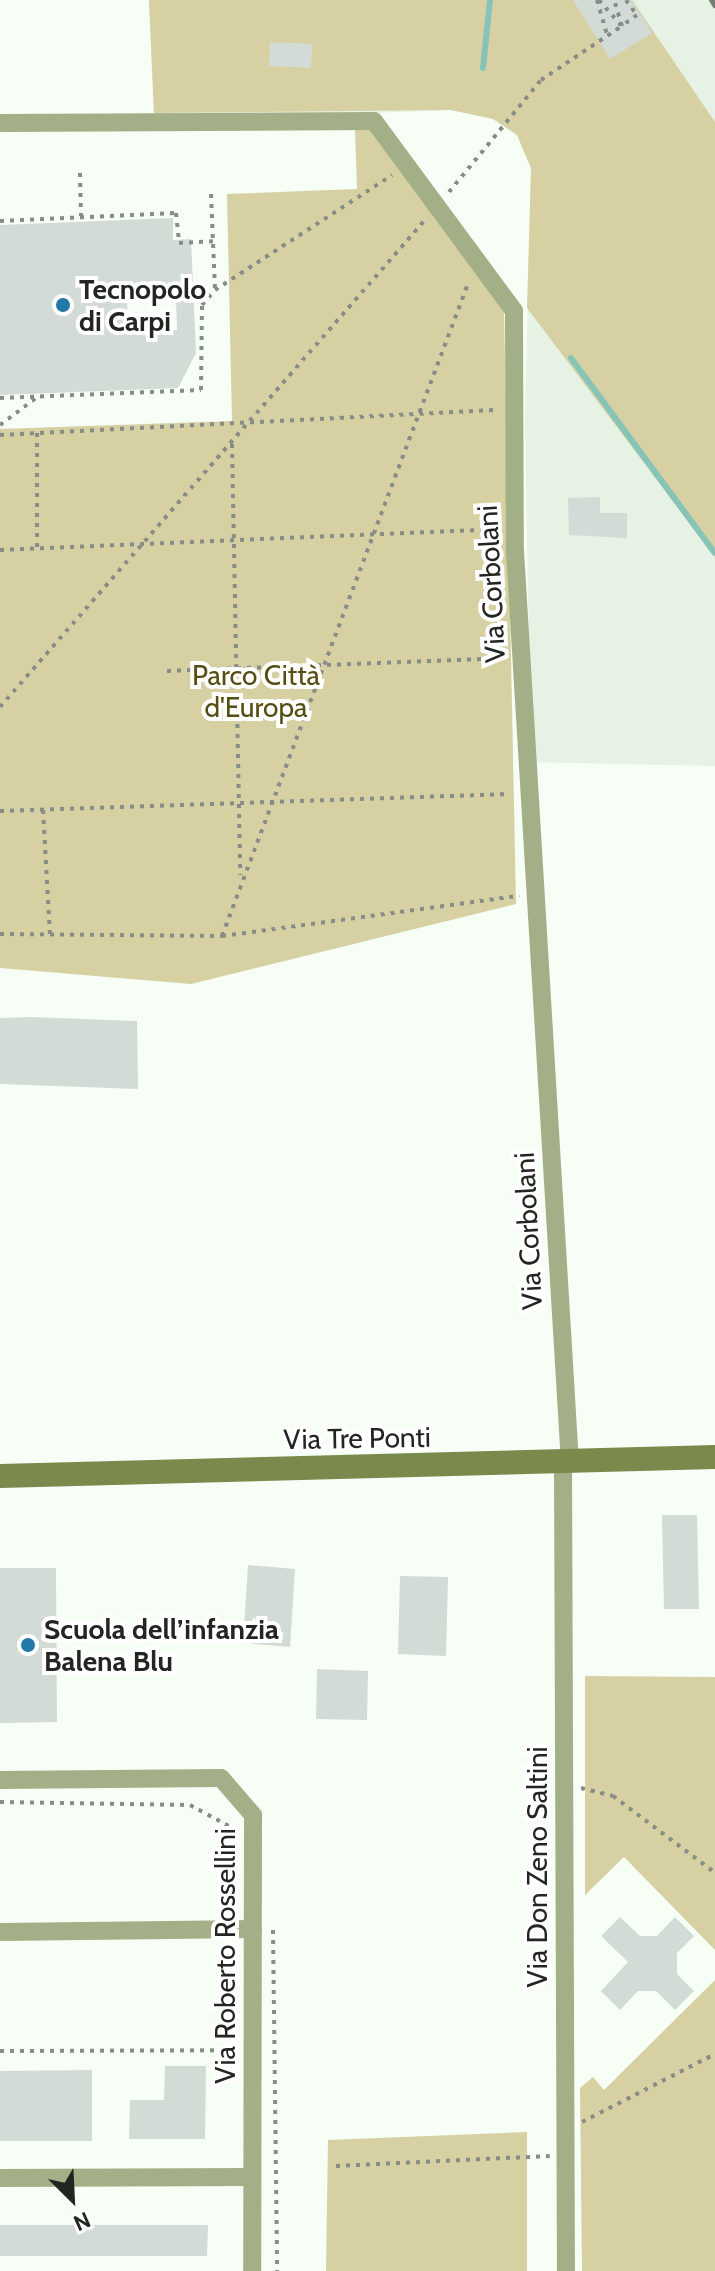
<!DOCTYPE html>
<meta charset="utf-8">
<style>
body{margin:0}
#map{position:relative;width:715px;height:2271px;overflow:hidden;background:#f6fef5;font-family:Cabin,sans-serif}
div>[style]{position:absolute}
.built>*{inset:0;background:#e6f2e4}
.green>*{inset:0;background:#d6d0a3}
.stream>*{height:6px;margin:-3px;padding:0 3px;transform-origin:3px;border-radius:3px;background:#86c4b7}
.building>*{inset:0;background:#d2dbd6}
.path>*{height:4px;margin-top:-2px;transform-origin:0;background:repeating-linear-gradient(90deg,#888d87 0 4px,transparent 0 10px)}
.street>*{height:18px;margin:-9px;padding:0 9px;transform-origin:9px;border-radius:9px;background:#a3af87}
.secondary>*{height:24px;margin:-12px;padding:0 12px;transform-origin:12px;border-radius:12px;background:#7a8a4d}
.rail>*{height:6px;margin:-3px;padding:0 3px;transform-origin:3px;border-radius:3px;background:#7a7e79}
.dots>*{width:22px;height:22px;translate:-50% -50%;box-sizing:border-box;border:4px solid #fff;border-radius:50%}
span{translate:-50% -50%;white-space:nowrap;text-align:center;line-height:1.15;-webkit-text-stroke:8px #fff;paint-order:stroke}
.poi-label{font-size:28px;color:#232522;font-weight:700}
.left{translate:0 -50%;text-align:left}
.street-label{font-size:28px;color:#232522}
.park-label{font-size:28px;color:#564d12}
.north{position:absolute;left:32px;top:2159px;width:80px;height:80px;-webkit-text-stroke:6px #fff;paint-order:stroke;rotate:156deg;font-size:22px;font-weight:700;line-height:32px;text-align:center;color:#232522}
.north::after{content:'';display:block;margin:auto;width:28px;height:36px;background:#232522;clip-path:polygon(50% 0,100% 100%,50% 72%,0 100%)}
</style>
<div id="map">
<div class="built">
<i style="clip-path:polygon(149px 0,715px 0,715px 766px,531px 762px,525px 424px,531px 169px,517px 135px,493px 119px,451px 110px,154px 121px)"></i>
</div>
<div class="green">
<i style="clip-path:polygon(149px 0,632px 0,715px 122px,715px 557px,527px 308px,531px 168px,517px 135px,493px 119px,451px 110px,154px 113px)"></i>
<i style="clip-path:polygon(355px 129px,374px 129px,504px 309px,516px 904px,191px 984px,0 968px,0 429px,232px 421px,227px 194px,357px 189px)"></i>
<i style="clip-path:polygon(585px 1676px,715px 1677px,715px 1950px,624px 1857px,585px 1895px)"></i>
<i style="clip-path:polygon(715px 1980px,715px 2271px,582px 2271px,580px 2088px,593px 2077px,604px 2090px)"></i>
<i style="clip-path:polygon(527px 2132px,527px 2271px,326px 2271px,328px 2140px)"></i>
</div>
<div class="stream">
<i style="left:483px;top:68px;width:68px;rotate:-84.1deg"></i>
<i style="left:571px;top:358px;width:242px;rotate:53.6deg"></i>
</div>
<div class="building">
<i style="clip-path:polygon(573px 0,631px 0,652px 33px,610px 59px)"></i>
<i style="clip-path:polygon(270px 42px,312px 44px,311px 68px,269px 66px)"></i>
<i style="clip-path:polygon(evenodd,173px 218px,173px 240px,191px 239px,196px 353px,178px 388px,0 395px,0 225px,173px 218px,176px 299px,177px 330px,128px 332px,127px 300px,176px 299px)"></i>
<i style="clip-path:polygon(600px 497px,600px 513px,627px 513px,627px 538px,569px 535px,568px 498px)"></i>
<i style="clip-path:polygon(30px 1017px,137px 1021px,138px 1089px,0 1084px,0 1018px)"></i>
<i style="clip-path:polygon(662px 1515px,697px 1515px,699px 1609px,664px 1609px)"></i>
<i style="clip-path:polygon(248px 1565px,295px 1569px,290px 1647px,243px 1643px)"></i>
<i style="clip-path:polygon(0 1568px,56px 1568px,57px 1722px,0 1723px)"></i>
<i style="clip-path:polygon(400px 1576px,448px 1577px,446px 1656px,398px 1654px)"></i>
<i style="clip-path:polygon(317px 1669px,368px 1671px,367px 1720px,316px 1719px)"></i>
<i style="clip-path:polygon(620px 1917px,640px 1936px,657px 1936px,675px 1917px,694px 1936px,677px 1953px,677px 1974px,694px 1991px,675px 2010px,656px 1991px,638px 1991px,620px 2010px,601px 1991px,628px 1962px,601px 1936px)"></i>
<i style="clip-path:polygon(165px 2066px,206px 2066px,205px 2139px,129px 2139px,130px 2100px,164px 2100px)"></i>
<i style="clip-path:polygon(92px 2070px,92px 2141px,0 2141px,0 2071px)"></i>
<i style="clip-path:polygon(0 2225px,208px 2225px,207px 2256px,0 2256px)"></i>
</div>
<div class="path">
<i style="left:597px;top:0;width:37px;rotate:74deg"></i>
<i style="left:599px;top:0;width:35px;rotate:49deg"></i>
<i style="left:622px;top:26px;width:27px;rotate:-107deg"></i>
<i style="left:626px;top:0;width:19px;rotate:54deg"></i>
<i style="left:637px;top:15px;width:14px;rotate:144deg"></i>
<i style="left:80px;top:173px;width:43px;rotate:88.7deg"></i>
<i style="left:449px;top:192px;width:145px;rotate:-50.6deg"></i>
<i style="left:541px;top:80px;width:97px;rotate:-33.7deg"></i>
<i style="left:211px;top:194px;width:96px;rotate:87.6deg"></i>
<i style="left:215px;top:290px;width:211px;rotate:-33deg"></i>
<i style="left:0;top:221px;width:176px;rotate:-2.6deg"></i>
<i style="left:176px;top:213px;width:30px;rotate:84deg"></i>
<i style="left:179px;top:243px;width:34px;rotate:-3deg"></i>
<i style="left:0;top:398px;width:201px;rotate:-2.3deg"></i>
<i style="left:201px;top:390px;width:85px;rotate:-89.3deg"></i>
<i style="left:202px;top:305px;width:20px;rotate:-49deg"></i>
<i style="left:0;top:425px;width:45px;rotate:-36.9deg"></i>
<i style="left:37px;top:433px;width:115px;rotate:90deg"></i>
<i style="left:0;top:435px;width:499px;rotate:-2.9deg"></i>
<i style="left:232px;top:444px;width:431px;rotate:88.9deg"></i>
<i style="left:0;top:550px;width:498px;rotate:-2.4deg"></i>
<i style="left:167px;top:671px;width:335px;rotate:-2.2deg"></i>
<i style="left:0;top:707px;width:646px;rotate:-48.89deg"></i>
<i style="left:43px;top:810px;width:125px;rotate:86.8deg"></i>
<i style="left:0;top:811px;width:510px;rotate:-1.91deg"></i>
<i style="left:0;top:934px;width:222px;rotate:0.5deg"></i>
<i style="left:222px;top:936px;width:300px;rotate:-7.7deg"></i>
<i style="left:222px;top:936px;width:700px;rotate:-69.34deg"></i>
<i style="left:581px;top:1788px;width:33px;rotate:14deg"></i>
<i style="left:613px;top:1796px;width:128px;rotate:37deg"></i>
<i style="left:0;top:1802px;width:190px;rotate:0.9deg"></i>
<i style="left:190px;top:1805px;width:52px;rotate:28.5deg"></i>
<i style="left:273px;top:1930px;width:341px;rotate:89.3deg"></i>
<i style="left:0;top:2051px;width:234px;rotate:-0.2deg"></i>
<i style="left:582px;top:2122px;width:149px;rotate:-27.1deg"></i>
<i style="left:336px;top:2166px;width:214px;rotate:-2.7deg"></i>
</div>
<div class="street">
<i style="left:0;top:123px;width:374px;rotate:-0.3deg"></i>
<i style="left:374px;top:121px;width:236px;rotate:53.6deg"></i>
<i style="left:514px;top:311px;width:240px;rotate:89.8deg"></i>
<i style="left:515px;top:551px;width:914px;rotate:86.55deg"></i>
<i style="left:563px;top:1464px;width:807px;rotate:89.79deg"></i>
<i style="left:0;top:1780px;width:221px;rotate:-0.5deg"></i>
<i style="left:221px;top:1778px;width:49px;rotate:49.1deg"></i>
<i style="left:253px;top:1815px;width:456px;rotate:90.1deg"></i>
<i style="left:0;top:1932px;width:253px;rotate:-0.7deg"></i>
<i style="left:0;top:2178px;width:252px;rotate:-0.2deg"></i>
</div>
<div class="secondary">
<i style="left:0;top:1476px;width:715px;rotate:-1.52deg"></i>
</div>
<div class="rail">
<i style="left:712px;top:0;width:6px;rotate:59deg"></i>
</div>
<div class="dots">
<i style="left:63px;top:305px;background:#2278a8"></i>
<i style="left:28px;top:1645px;background:#2278a8"></i>
</div>
<div class="poi-label">
<span class="left" style="left:79px;top:305px">Tecnopolo<br>di Carpi</span>
<span class="left" style="left:44px;top:1645px">Scuola dell’infanzia<br>Balena Blu</span>
</div>
<div class="street-label">
<span style="left:491px;top:584px;rotate:-93deg">Via Corbolani</span>
<span style="left:528px;top:1231px;rotate:-93deg">Via Corbolani</span>
<span style="left:357px;top:1438px;rotate:-1deg">Via Tre Ponti</span>
<span style="left:537px;top:1867px;rotate:-90deg">Via Don Zeno Saltini</span>
<span style="left:225px;top:1956px;rotate:-90deg">Via Roberto Rossellini</span>
</div>
<div class="park-label">
<span style="left:256px;top:691px">Parco Città<br>d'Europa</span>
</div>
<div class="north">N</div>
</div>
